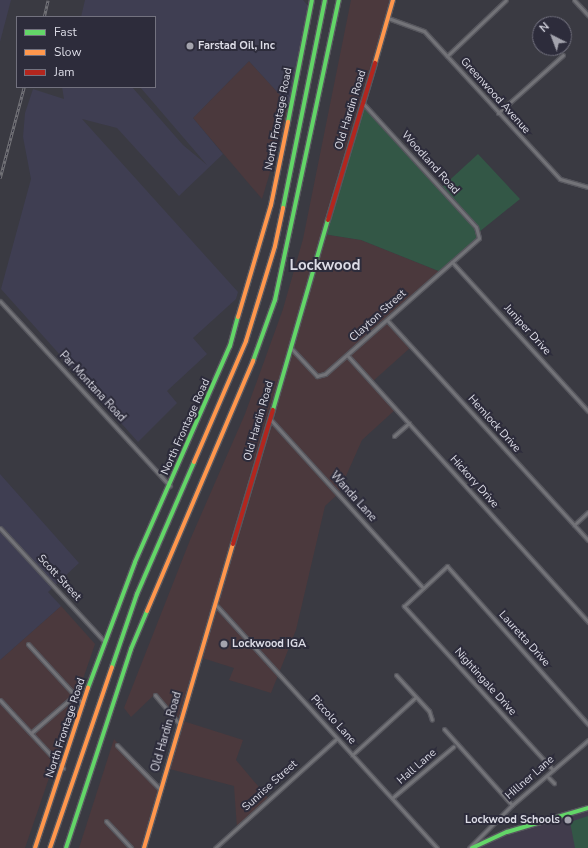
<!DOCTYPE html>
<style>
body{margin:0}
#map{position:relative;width:588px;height:848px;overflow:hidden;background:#3a3a42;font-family:"Nunito Sans",sans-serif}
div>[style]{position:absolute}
.commercial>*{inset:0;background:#4b393d}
.built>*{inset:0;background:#3f3e52}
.education>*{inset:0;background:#413c4c}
.green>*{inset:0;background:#335746}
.roads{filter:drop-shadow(1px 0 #57575e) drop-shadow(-1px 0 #57575e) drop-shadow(0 1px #57575e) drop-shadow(0 -1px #57575e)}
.street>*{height:3px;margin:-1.5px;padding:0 1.5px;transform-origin:1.5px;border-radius:1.5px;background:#737378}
.fast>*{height:4px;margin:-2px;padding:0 2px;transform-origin:2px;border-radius:2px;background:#63d668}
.slow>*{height:4px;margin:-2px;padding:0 2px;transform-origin:2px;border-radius:2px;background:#ff974d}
.jam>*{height:4px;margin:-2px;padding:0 2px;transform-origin:2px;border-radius:2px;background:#b3261e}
.rail>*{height:2.5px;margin-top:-1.25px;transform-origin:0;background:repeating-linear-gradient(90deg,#2d2c3b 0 3px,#75757a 0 6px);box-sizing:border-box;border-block:1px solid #75757a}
.dots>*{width:11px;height:11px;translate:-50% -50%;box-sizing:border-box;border:2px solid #2d2c3b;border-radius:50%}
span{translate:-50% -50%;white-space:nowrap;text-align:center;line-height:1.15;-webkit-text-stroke:4px #2d2c3b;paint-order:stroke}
.poi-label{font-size:11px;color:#dcdce6;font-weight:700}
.left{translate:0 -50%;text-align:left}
.right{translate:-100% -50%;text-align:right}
.street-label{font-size:11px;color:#dcdce6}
.district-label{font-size:15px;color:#dcdce6;font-weight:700}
.legend{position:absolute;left:16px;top:16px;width:140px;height:72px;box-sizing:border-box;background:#2d2c3b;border:1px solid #73727f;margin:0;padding:5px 7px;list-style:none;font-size:12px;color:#dcdce6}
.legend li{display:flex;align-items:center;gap:8px;height:20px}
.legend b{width:20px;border:1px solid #73727f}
.north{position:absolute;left:532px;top:16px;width:40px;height:40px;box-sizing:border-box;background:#2d2c3b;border:1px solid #73727f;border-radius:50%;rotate:318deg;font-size:11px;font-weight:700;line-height:16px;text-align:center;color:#dcdce6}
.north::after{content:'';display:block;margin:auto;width:14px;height:18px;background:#a3a3ad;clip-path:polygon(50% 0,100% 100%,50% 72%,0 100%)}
</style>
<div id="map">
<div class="commercial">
<i style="clip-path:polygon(351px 0,393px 0,323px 234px,361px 240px,441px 272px,387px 320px,411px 347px,372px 382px,396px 409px,362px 440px,338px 494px,325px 506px,296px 630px,271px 693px,229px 680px,234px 668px,199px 657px,180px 720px,243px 740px,236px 760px,269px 799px,237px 828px,234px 786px,166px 768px,179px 724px,154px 695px,131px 717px,124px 708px,190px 540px,245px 414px,283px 309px,303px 239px)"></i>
<i style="clip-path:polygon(249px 61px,290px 106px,262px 199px,193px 118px)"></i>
<i style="clip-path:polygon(61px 606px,95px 644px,25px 848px,0 848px,0 660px)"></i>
<i style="clip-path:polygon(114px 739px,160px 789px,144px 848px,79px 848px)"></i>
</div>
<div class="built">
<i style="clip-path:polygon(0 0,11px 0,0 42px)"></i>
<i style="clip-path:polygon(85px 0,303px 0,310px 8px,290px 106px,249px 61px,193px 118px,223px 154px,179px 196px,117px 128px,82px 119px,238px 292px,236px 299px,193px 338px,207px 354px,167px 391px,177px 403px,138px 442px,1px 289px,31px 179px,23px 137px,25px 113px,33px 89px,64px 99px,62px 87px,132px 87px,183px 145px,207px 165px,140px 87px,155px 87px,155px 17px,81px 17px)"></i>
<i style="clip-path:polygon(0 474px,79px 563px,48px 592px,61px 606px,0 660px)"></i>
</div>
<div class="education">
<i style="clip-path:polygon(588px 808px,588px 848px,472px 848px,507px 832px)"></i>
</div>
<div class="green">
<i style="clip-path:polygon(362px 102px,441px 188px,478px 154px,520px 199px,479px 232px,479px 238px,441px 272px,361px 240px,323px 234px)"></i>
<i style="clip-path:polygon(588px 816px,588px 848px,575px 848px,570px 822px)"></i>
</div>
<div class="roads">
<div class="street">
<i style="left:574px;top:0;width:21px;rotate:47deg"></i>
<i style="left:388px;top:18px;width:38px;rotate:20deg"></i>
<i style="left:424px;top:31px;width:201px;rotate:47.4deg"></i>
<i style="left:560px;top:179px;width:29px;rotate:16deg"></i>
<i style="left:447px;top:56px;width:81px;rotate:-43.5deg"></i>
<i style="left:498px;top:113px;width:87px;rotate:-41.7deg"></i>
<i style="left:452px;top:262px;width:202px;rotate:47.6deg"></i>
<i style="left:0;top:301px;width:251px;rotate:47.4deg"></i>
<i style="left:387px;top:320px;width:298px;rotate:47.6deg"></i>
<i style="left:290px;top:347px;width:40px;rotate:47deg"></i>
<i style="left:317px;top:376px;width:8px;rotate:-14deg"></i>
<i style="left:325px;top:374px;width:205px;rotate:-41.4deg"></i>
<i style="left:479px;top:238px;width:11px;rotate:-105deg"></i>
<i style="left:476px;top:227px;width:169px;rotate:-132.4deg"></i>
<i style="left:347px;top:355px;width:360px;rotate:47.9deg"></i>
<i style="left:270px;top:419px;width:228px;rotate:47.8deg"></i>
<i style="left:394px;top:436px;width:20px;rotate:-41deg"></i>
<i style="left:574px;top:525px;width:19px;rotate:-43deg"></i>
<i style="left:0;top:528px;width:154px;rotate:47.4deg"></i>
<i style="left:215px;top:604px;width:330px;rotate:47.7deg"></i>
<i style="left:28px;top:644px;width:81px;rotate:47.5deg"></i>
<i style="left:396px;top:675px;width:49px;rotate:47.5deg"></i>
<i style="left:429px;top:711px;width:9px;rotate:72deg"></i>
<i style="left:155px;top:695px;width:38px;rotate:50deg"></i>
<i style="left:0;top:700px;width:93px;rotate:47.2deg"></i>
<i style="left:444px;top:729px;width:102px;rotate:48.2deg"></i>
<i style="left:31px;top:733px;width:58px;rotate:-40.8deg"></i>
<i style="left:117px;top:745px;width:62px;rotate:45.7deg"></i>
<i style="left:352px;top:755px;width:86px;rotate:-42.2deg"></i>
<i style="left:553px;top:770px;width:222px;rotate:-132.3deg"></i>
<i style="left:404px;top:606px;width:59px;rotate:-42.9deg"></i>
<i style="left:447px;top:566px;width:212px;rotate:48.3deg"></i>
<i style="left:547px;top:776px;width:10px;rotate:45deg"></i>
<i style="left:392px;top:798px;width:80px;rotate:-39.9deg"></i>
<i style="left:106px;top:821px;width:37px;rotate:47deg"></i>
<i style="left:215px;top:848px;width:164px;rotate:-42deg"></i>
<i style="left:469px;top:848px;width:61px;rotate:-45deg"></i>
<i style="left:512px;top:805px;width:100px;rotate:-40.5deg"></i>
</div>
<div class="fast">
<i style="left:288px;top:122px;width:124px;rotate:-78.9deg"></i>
<i style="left:283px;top:208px;width:212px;rotate:-78.6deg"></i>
<i style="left:253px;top:361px;width:65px;rotate:-70.2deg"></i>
<i style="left:275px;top:300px;width:307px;rotate:-78deg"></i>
<i style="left:273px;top:410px;width:198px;rotate:-73.9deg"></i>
<i style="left:112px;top:667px;width:77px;rotate:-71.1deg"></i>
<i style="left:137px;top:594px;width:144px;rotate:-66.6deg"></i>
<i style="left:88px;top:688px;width:134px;rotate:-69.5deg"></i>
<i style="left:135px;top:562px;width:236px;rotate:-66.3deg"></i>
<i style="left:230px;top:346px;width:30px;rotate:-75deg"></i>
<i style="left:66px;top:848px;width:209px;rotate:-71.9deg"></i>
<i style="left:131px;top:649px;width:41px;rotate:-67.2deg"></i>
<i style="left:472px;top:848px;width:38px;rotate:-25deg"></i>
<i style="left:507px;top:832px;width:84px;rotate:-16.5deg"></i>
</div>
<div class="slow">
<i style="left:375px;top:63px;width:66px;rotate:-74.1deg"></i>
<i style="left:238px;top:317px;width:117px;rotate:-73.6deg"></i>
<i style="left:271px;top:205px;width:85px;rotate:-78.4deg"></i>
<i style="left:194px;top:462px;width:132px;rotate:-66.7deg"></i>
<i style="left:246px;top:341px;width:99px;rotate:-73deg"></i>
<i style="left:275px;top:246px;width:39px;rotate:-78deg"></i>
<i style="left:147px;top:611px;width:272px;rotate:-67deg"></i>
<i style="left:35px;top:848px;width:169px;rotate:-71.7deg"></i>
<i style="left:50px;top:848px;width:191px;rotate:-71.1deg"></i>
<i style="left:144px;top:848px;width:317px;rotate:-73.7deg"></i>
</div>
<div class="jam">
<i style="left:328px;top:220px;width:164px;rotate:-73.3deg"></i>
<i style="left:233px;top:544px;width:140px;rotate:-73.4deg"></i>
</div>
</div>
<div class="rail">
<i style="left:44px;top:17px;width:17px;rotate:-77deg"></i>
<i style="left:0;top:178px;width:94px;rotate:-75.2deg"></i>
</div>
<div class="dots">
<i style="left:190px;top:46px;background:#a3a3ad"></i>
<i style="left:224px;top:644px;background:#a3a3ad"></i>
<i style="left:568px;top:820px;background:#a3a3ad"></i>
</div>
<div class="poi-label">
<span class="left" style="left:198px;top:46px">Farstad Oil, Inc</span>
<span class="left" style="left:232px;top:644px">Lockwood IGA</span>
<span class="right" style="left:560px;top:820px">Lockwood Schools</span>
</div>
<div class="street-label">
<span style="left:495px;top:96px;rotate:48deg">Greenwood Avenue</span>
<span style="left:351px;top:110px;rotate:-73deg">Old Hardin Road</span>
<span style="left:279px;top:119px;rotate:-79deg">North Frontage Road</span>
<span style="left:430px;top:163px;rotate:48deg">Woodland Road</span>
<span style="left:378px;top:316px;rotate:-42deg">Clayton Street</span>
<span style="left:527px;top:330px;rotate:48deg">Juniper Drive</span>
<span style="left:92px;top:387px;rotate:47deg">Par Montana Road</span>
<span style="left:259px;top:421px;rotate:-74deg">Old Hardin Road</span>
<span style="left:494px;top:424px;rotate:48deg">Hemlock Drive</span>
<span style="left:186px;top:427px;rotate:-66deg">North Frontage Road</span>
<span style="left:474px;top:482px;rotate:48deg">Hickory Drive</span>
<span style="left:353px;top:497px;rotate:48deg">Wanda Lane</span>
<span style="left:59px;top:578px;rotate:47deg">Scott Street</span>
<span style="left:524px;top:639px;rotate:48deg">Lauretta Drive</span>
<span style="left:485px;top:682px;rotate:48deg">Nightingale Drive</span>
<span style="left:333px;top:720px;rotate:48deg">Piccolo Lane</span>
<span style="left:66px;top:728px;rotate:-72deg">North Frontage Road</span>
<span style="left:167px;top:732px;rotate:-74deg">Old Hardin Road</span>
<span style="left:417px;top:767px;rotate:-41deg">Hall Lane</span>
<span style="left:530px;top:778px;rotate:-41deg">Hillner Lane</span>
<span style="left:270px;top:786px;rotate:-42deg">Sunrise Street</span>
</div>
<div class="district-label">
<span style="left:325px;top:266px">Lockwood</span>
</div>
<ul class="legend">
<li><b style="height:5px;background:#63d668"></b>Fast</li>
<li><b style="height:5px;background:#ff974d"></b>Slow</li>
<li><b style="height:5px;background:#b3261e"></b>Jam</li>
</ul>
<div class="north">N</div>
</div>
